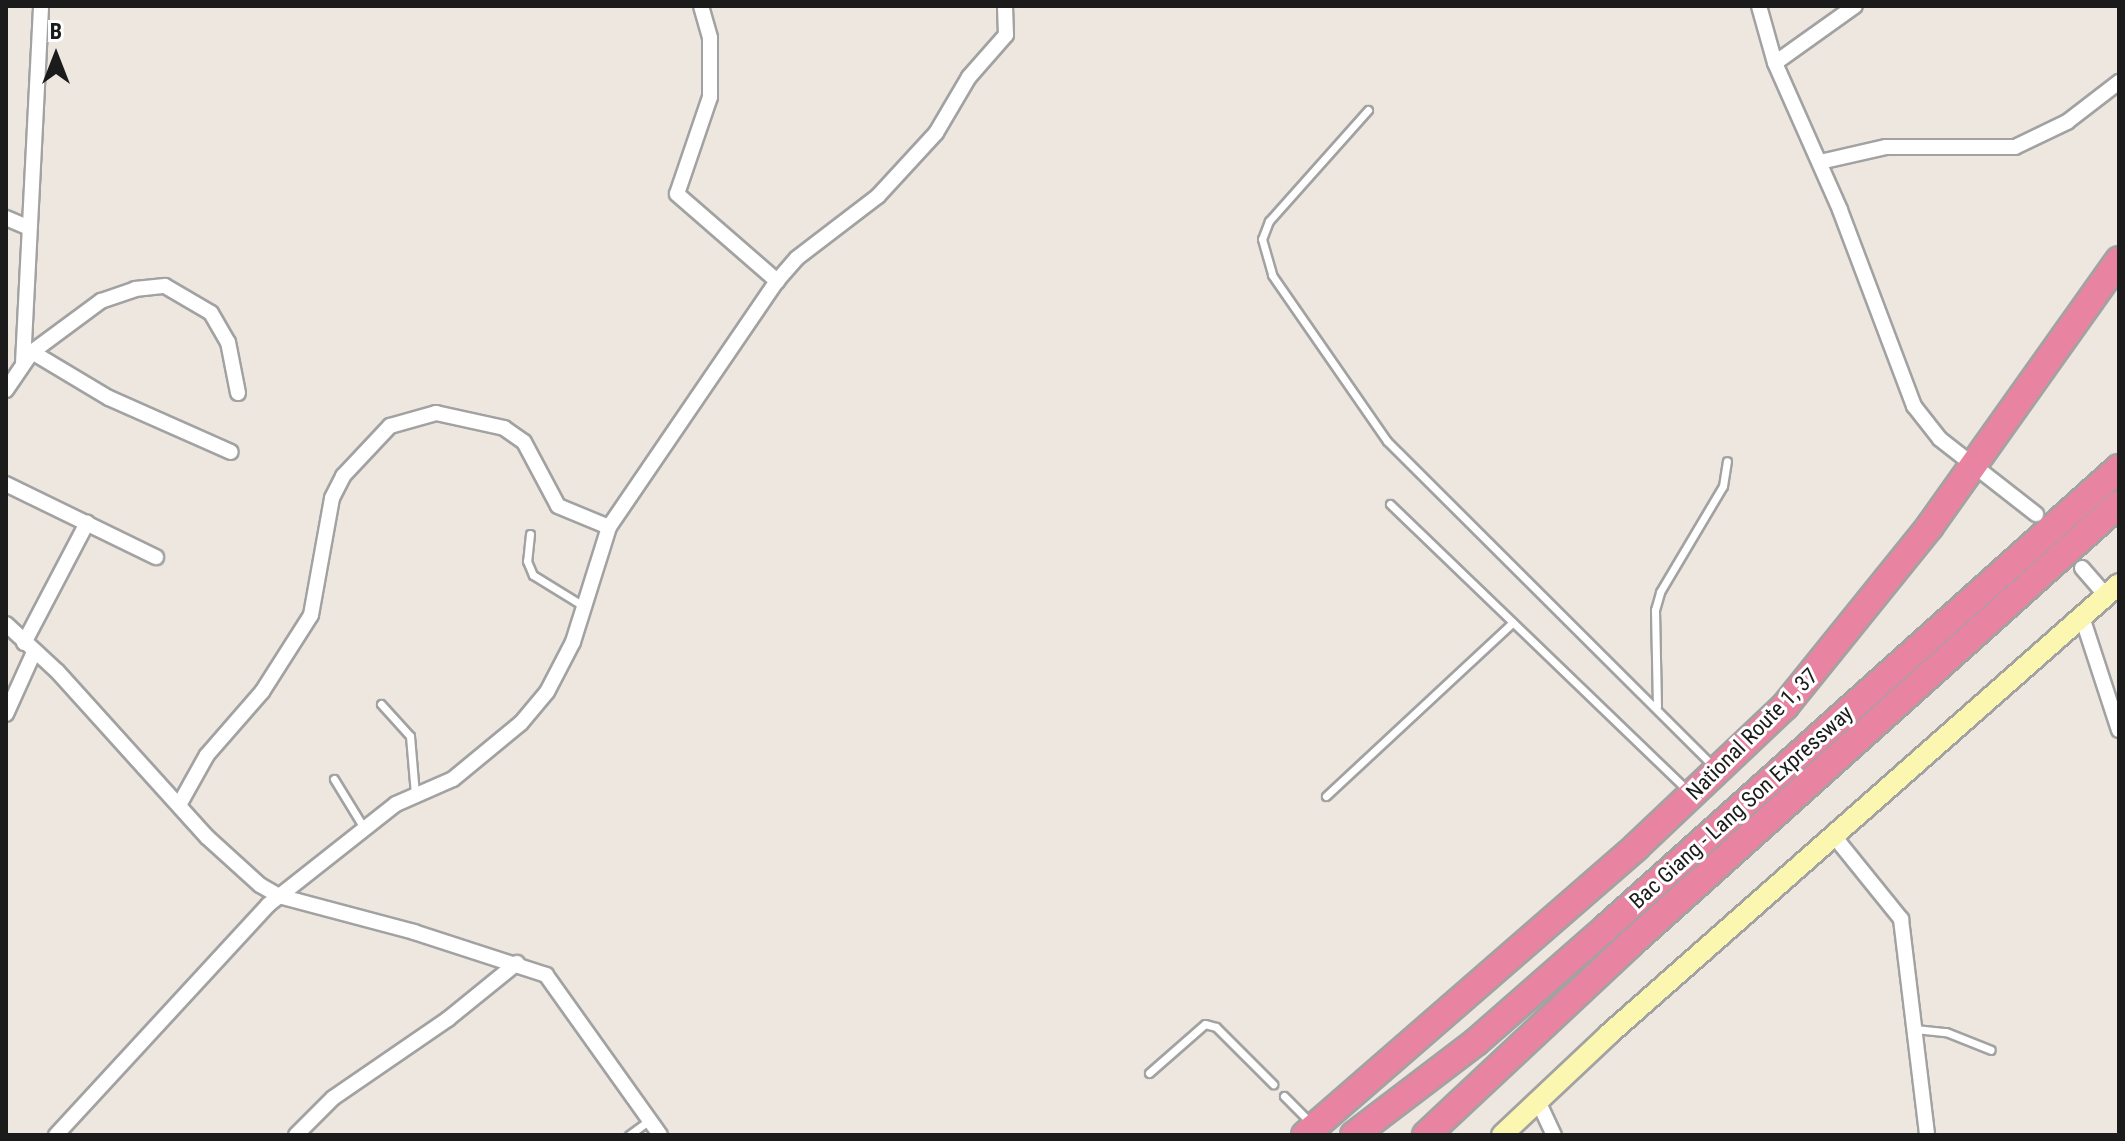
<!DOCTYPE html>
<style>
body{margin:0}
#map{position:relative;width:2125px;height:1141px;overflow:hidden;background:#ede7e0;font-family:"Roboto Condensed",sans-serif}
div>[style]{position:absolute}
.roads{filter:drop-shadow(2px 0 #a2a2a2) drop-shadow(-2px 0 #a2a2a2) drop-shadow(0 2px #a2a2a2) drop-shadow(0 -2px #a2a2a2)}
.lane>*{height:7px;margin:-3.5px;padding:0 3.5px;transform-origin:3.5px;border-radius:3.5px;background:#fff}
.street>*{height:14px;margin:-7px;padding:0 7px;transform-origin:7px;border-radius:7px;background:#fff}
.secondary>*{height:20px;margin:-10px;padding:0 10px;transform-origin:10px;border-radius:10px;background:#fcf7b0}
.highway>*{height:26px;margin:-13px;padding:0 13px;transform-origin:13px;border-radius:13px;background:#e983a2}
span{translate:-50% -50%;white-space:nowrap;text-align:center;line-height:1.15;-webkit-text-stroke:6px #fff;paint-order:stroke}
.street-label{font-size:22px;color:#1b1b1b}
.frame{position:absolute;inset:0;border:8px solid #1b1b1b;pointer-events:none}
.north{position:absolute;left:16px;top:16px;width:80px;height:80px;-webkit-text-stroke:6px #fff;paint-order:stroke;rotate:0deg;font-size:22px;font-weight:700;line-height:32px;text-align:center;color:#1b1b1b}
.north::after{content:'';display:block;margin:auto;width:28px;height:36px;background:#1b1b1b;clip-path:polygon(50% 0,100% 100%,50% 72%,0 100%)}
</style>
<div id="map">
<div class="roads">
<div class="lane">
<i style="left:1368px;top:110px;width:149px;rotate:131.7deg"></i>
<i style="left:1269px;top:221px;width:19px;rotate:111deg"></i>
<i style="left:1262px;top:239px;width:37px;rotate:74deg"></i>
<i style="left:1272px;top:275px;width:202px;rotate:55.3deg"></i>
<i style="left:1387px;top:441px;width:462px;rotate:44.9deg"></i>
<i style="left:1390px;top:504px;width:412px;rotate:43.9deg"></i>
<i style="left:530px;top:534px;width:27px;rotate:96deg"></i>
<i style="left:527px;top:561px;width:15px;rotate:67deg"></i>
<i style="left:533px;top:575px;width:61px;rotate:31.6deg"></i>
<i style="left:381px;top:704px;width:43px;rotate:47.8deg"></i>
<i style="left:410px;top:736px;width:58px;rotate:85.1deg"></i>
<i style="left:1657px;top:706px;width:96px;rotate:-91.2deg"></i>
<i style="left:1655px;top:610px;width:19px;rotate:-74deg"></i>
<i style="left:1660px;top:592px;width:123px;rotate:-59.3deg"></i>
<i style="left:1723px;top:486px;width:25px;rotate:-81deg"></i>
<i style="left:334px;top:779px;width:57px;rotate:58.5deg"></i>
<i style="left:1326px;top:796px;width:255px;rotate:-42.9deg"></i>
<i style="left:1915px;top:1029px;width:31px;rotate:6deg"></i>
<i style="left:1946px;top:1032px;width:48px;rotate:21.8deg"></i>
<i style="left:1149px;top:1073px;width:74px;rotate:-41.2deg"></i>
<i style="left:1205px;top:1024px;width:11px;rotate:15deg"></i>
<i style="left:1216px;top:1027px;width:81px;rotate:45deg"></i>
<i style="left:1284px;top:1096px;width:37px;rotate:45deg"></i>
<i style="left:629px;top:1135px;width:26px;rotate:-36deg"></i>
</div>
<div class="street">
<i style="left:701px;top:6px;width:33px;rotate:74deg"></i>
<i style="left:710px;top:38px;width:59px;rotate:90deg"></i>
<i style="left:710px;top:97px;width:102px;rotate:108.8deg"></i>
<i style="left:677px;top:194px;width:133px;rotate:41deg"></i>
<i style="left:1759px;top:6px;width:59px;rotate:74.3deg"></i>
<i style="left:1775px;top:63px;width:161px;rotate:66.1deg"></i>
<i style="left:1840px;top:210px;width:210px;rotate:69.3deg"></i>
<i style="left:1914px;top:406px;width:42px;rotate:51.8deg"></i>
<i style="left:1940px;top:439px;width:122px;rotate:38deg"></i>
<i style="left:1775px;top:63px;width:98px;rotate:-35.5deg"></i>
<i style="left:1820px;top:162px;width:68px;rotate:-12.8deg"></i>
<i style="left:1886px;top:147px;width:129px"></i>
<i style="left:2015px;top:147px;width:58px;rotate:-25.7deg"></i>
<i style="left:2067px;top:122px;width:66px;rotate:-37.6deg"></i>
<i style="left:6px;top:218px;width:25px;rotate:23deg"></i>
<i style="left:32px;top:352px;width:90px;rotate:30.9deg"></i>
<i style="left:109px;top:398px;width:133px;rotate:23.9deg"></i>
<i style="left:23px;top:363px;width:357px;rotate:-87.1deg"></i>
<i style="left:6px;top:390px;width:46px;rotate:-55.6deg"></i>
<i style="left:32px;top:352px;width:86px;rotate:-36.5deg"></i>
<i style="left:101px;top:301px;width:36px;rotate:-19deg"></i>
<i style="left:135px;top:289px;width:30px;rotate:-6deg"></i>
<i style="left:165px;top:286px;width:53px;rotate:30.4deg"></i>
<i style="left:211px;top:313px;width:34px;rotate:60deg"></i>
<i style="left:228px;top:342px;width:52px;rotate:78.9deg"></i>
<i style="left:6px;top:484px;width:167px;rotate:26deg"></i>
<i style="left:2082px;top:568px;width:37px;rotate:49deg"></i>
<i style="left:2082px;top:617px;width:119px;rotate:71.9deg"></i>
<i style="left:6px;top:624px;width:69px;rotate:42.7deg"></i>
<i style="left:57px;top:671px;width:224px;rotate:47.9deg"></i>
<i style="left:207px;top:837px;width:72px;rotate:42.2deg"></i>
<i style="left:260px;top:885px;width:22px;rotate:30deg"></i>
<i style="left:279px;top:896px;width:140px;rotate:14.9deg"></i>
<i style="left:414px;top:932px;width:139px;rotate:18deg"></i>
<i style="left:546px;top:975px;width:196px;rotate:54.5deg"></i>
<i style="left:24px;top:643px;width:136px;rotate:-62.3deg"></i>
<i style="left:6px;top:714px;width:68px;rotate:-65.7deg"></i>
<i style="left:179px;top:805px;width:57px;rotate:-60.8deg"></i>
<i style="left:207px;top:755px;width:84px;rotate:-48.9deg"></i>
<i style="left:262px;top:692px;width:91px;rotate:-57.5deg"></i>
<i style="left:311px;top:615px;width:119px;rotate:-79.8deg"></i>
<i style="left:332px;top:498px;width:25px;rotate:-63deg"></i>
<i style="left:343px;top:476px;width:69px;rotate:-46.8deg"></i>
<i style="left:390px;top:426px;width:48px;rotate:-15.8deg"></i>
<i style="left:436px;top:413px;width:70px;rotate:12.4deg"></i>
<i style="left:504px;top:428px;width:24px;rotate:35deg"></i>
<i style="left:524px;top:442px;width:72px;rotate:62deg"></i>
<i style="left:558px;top:506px;width:55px;rotate:22.4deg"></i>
<i style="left:1834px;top:836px;width:107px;rotate:51.1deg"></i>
<i style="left:1901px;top:919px;width:218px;rotate:83.1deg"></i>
<i style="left:1538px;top:1101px;width:38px;rotate:65deg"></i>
<i style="left:56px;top:1135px;width:313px;rotate:-47.3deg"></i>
<i style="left:268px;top:905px;width:163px;rotate:-38.3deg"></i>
<i style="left:396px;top:804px;width:62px;rotate:-23.7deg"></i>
<i style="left:453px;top:779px;width:88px;rotate:-39.5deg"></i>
<i style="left:521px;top:723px;width:40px;rotate:-50deg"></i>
<i style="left:547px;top:692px;width:56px;rotate:-62.5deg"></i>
<i style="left:573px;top:642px;width:121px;rotate:-72.6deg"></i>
<i style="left:609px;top:527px;width:298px;rotate:-55.7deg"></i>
<i style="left:777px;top:281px;width:30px;rotate:-49deg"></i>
<i style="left:797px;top:258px;width:102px;rotate:-37.4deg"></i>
<i style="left:878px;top:196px;width:86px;rotate:-47.4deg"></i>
<i style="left:936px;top:133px;width:65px;rotate:-59.5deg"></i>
<i style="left:969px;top:77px;width:56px;rotate:-48.6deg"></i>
<i style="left:1006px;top:35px;width:29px;rotate:-92deg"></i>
<i style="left:296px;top:1135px;width:52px;rotate:-45deg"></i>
<i style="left:333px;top:1098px;width:140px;rotate:-34.5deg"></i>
<i style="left:448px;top:1019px;width:89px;rotate:-39.1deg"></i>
</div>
<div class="secondary">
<i style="left:1502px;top:1135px;width:147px;rotate:-43.3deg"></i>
<i style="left:1609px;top:1034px;width:680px;rotate:-41.42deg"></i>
</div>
<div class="highway">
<i style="left:1305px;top:1135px;width:440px;rotate:-41deg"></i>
<i style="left:1637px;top:846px;width:204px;rotate:-43.4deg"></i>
<i style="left:1785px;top:706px;width:231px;rotate:-51.1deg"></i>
<i style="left:1930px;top:526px;width:326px;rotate:-54.6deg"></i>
<i style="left:1354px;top:1135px;width:153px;rotate:-37.3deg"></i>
<i style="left:1476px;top:1042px;width:173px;rotate:-41.2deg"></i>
<i style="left:1606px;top:928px;width:689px;rotate:-41.88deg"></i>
<i style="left:1426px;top:1135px;width:279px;rotate:-43.1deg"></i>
<i style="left:1630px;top:944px;width:658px;rotate:-41.98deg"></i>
</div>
</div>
<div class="street-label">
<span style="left:1752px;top:734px;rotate:-45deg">National Route 1, 37</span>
<span style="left:1741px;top:807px;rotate:-42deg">Bac Giang - Lang Son Expressway</span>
</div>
<div class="frame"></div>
<div class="north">B</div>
</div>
